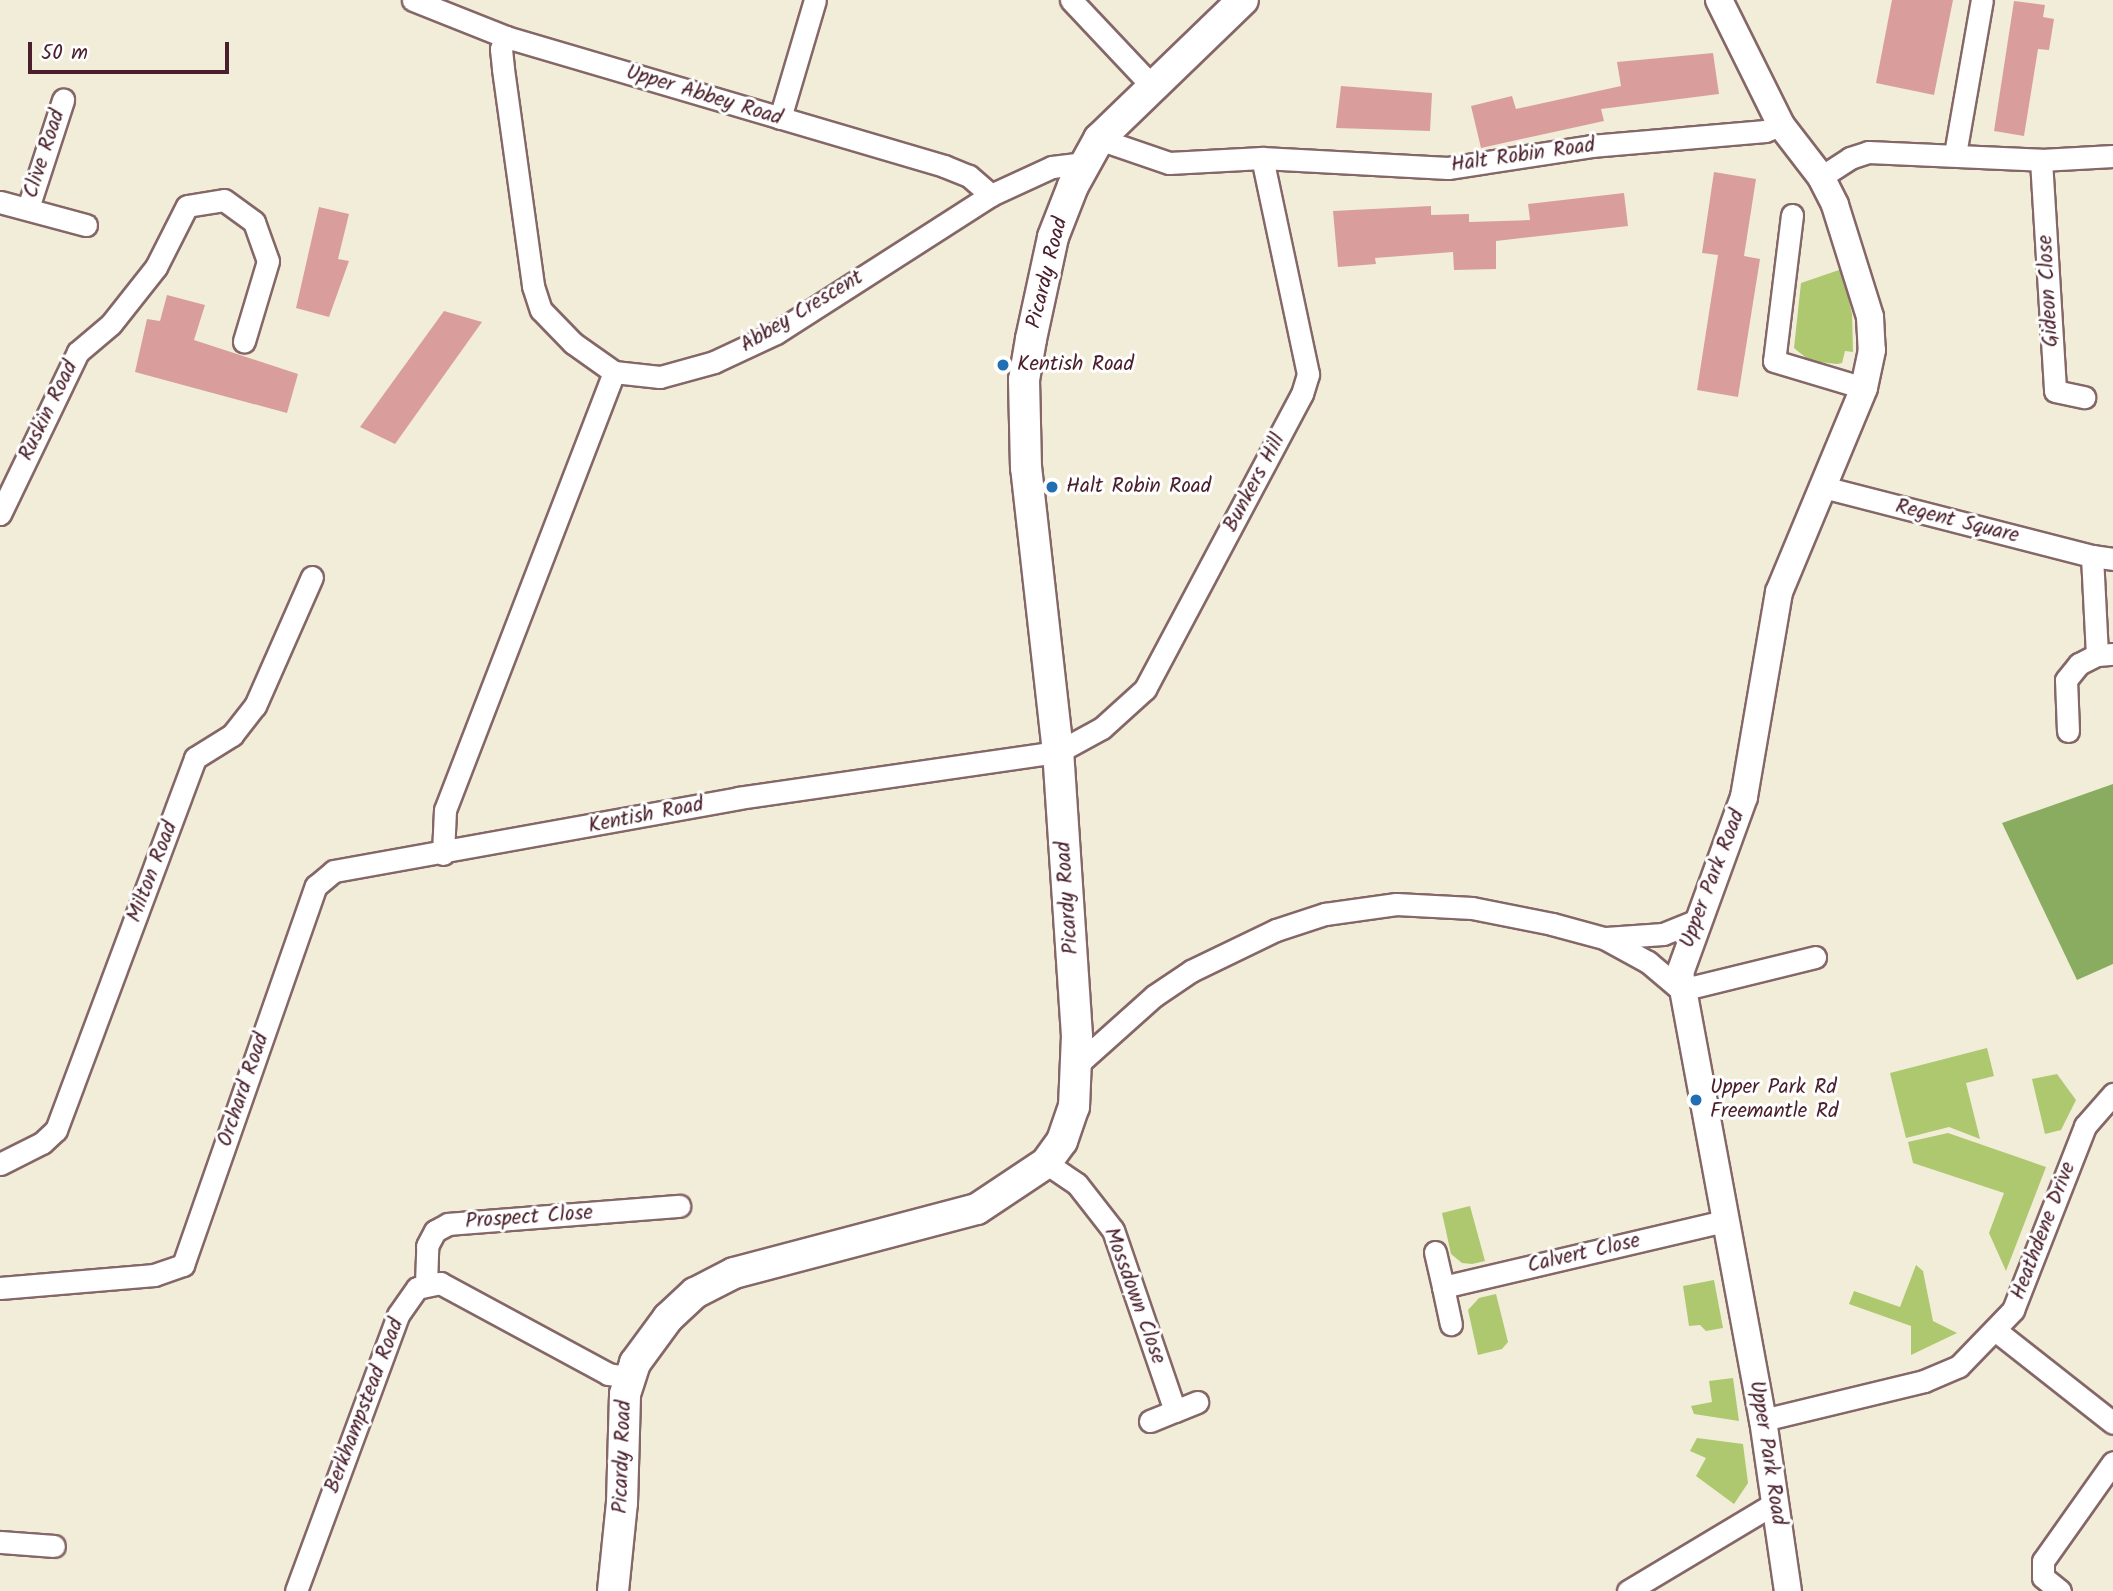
<!DOCTYPE html>
<style>
body{margin:0}
#map{position:relative;width:2113px;height:1591px;overflow:hidden;background:#f2edd8;font-family:Kalam,sans-serif}
div>[style]{position:absolute}
.green>*{inset:0;background:#adc86e}
.forest>*{inset:0;background:#8aac61}
.building>*{inset:0;background:#d99e9c}
.roads{filter:drop-shadow(2px 0 #856768) drop-shadow(-2px 0 #856768) drop-shadow(0 2px #856768) drop-shadow(0 -2px #856768)}
.minor>*{height:21px;margin:-10.5px;padding:0 10.5px;transform-origin:10.5px;border-radius:10.5px;background:#fff}
.tertiary>*{height:26px;margin:-13px;padding:0 13px;transform-origin:13px;border-radius:13px;background:#fff}
.secondary>*{height:30px;margin:-15px;padding:0 15px;transform-origin:15px;border-radius:15px;background:#fff}
.dots>*{width:19px;height:19px;translate:-50% -50%;box-sizing:border-box;border:4px solid #fff;border-radius:50%}
span{translate:-50% -50%;white-space:nowrap;text-align:center;line-height:1.15;-webkit-text-stroke:6px #fff;paint-order:stroke}
.street-label{font-size:21px;color:#4a1f2b}
.poi-label{font-size:21px;color:#4a1f2b}
.left{translate:0 -50%;text-align:left}
.scale{position:absolute;left:28px;top:42px;width:201px;height:32px;box-sizing:border-box;border:4px solid #4a1f2b;border-top:0;padding-left:9px;font-size:21px;line-height:24px;white-space:nowrap;color:#4a1f2b;-webkit-text-stroke:5px #fff;paint-order:stroke}
</style>
<div id="map">
<div class="green">
<i style="clip-path:polygon(1842px 269px,1852px 314px,1853px 352px,1845px 351px,1842px 363px,1837px 364px,1810px 361px,1794px 348px,1801px 283px)"></i>
<i style="clip-path:polygon(1987px 1048px,1994px 1076px,1966px 1083px,1980px 1139px,1949px 1127px,1906px 1138px,1890px 1073px)"></i>
<i style="clip-path:polygon(2057px 1074px,2076px 1100px,2061px 1130px,2045px 1134px,2032px 1079px)"></i>
<i style="clip-path:polygon(1948px 1133px,2046px 1167px,2006px 1271px,1989px 1233px,2004px 1193px,1913px 1163px,1908px 1142px)"></i>
<i style="clip-path:polygon(1470px 1206px,1485px 1261px,1472px 1264px,1462px 1263px,1451px 1254px,1442px 1213px)"></i>
<i style="clip-path:polygon(1916px 1265px,1923px 1271px,1933px 1321px,1957px 1333px,1911px 1355px,1911px 1326px,1849px 1304px,1854px 1291px,1900px 1307px)"></i>
<i style="clip-path:polygon(1714px 1280px,1723px 1328px,1706px 1331px,1700px 1325px,1689px 1326px,1683px 1286px)"></i>
<i style="clip-path:polygon(1496px 1294px,1508px 1342px,1502px 1349px,1478px 1355px,1468px 1310px,1479px 1298px)"></i>
<i style="clip-path:polygon(1733px 1378px,1739px 1421px,1694px 1414px,1691px 1406px,1712px 1402px,1709px 1381px)"></i>
<i style="clip-path:polygon(1697px 1438px,1743px 1444px,1748px 1483px,1734px 1504px,1696px 1476px,1706px 1458px,1690px 1451px)"></i>
</div>
<div class="forest">
<i style="clip-path:polygon(2113px 784px,2113px 964px,2077px 980px,2002px 823px)"></i>
</div>
<div class="building">
<i style="clip-path:polygon(1892px 0,1953px 0,1934px 95px,1876px 83px)"></i>
<i style="clip-path:polygon(2014px 1px,2045px 5px,2043px 17px,2054px 19px,2049px 50px,2038px 49px,2024px 136px,1994px 131px)"></i>
<i style="clip-path:polygon(1713px 53px,1719px 94px,1601px 109px,1604px 121px,1481px 148px,1471px 106px,1512px 96px,1516px 109px,1621px 86px,1617px 62px)"></i>
<i style="clip-path:polygon(1341px 86px,1432px 93px,1430px 131px,1336px 128px)"></i>
<i style="clip-path:polygon(1714px 172px,1756px 179px,1744px 256px,1760px 259px,1738px 397px,1697px 390px,1718px 255px,1702px 253px)"></i>
<i style="clip-path:polygon(1624px 193px,1628px 226px,1496px 241px,1496px 269px,1454px 270px,1453px 252px,1375px 258px,1376px 264px,1338px 267px,1333px 211px,1431px 206px,1431px 215px,1469px 214px,1469px 222px,1530px 220px,1528px 204px)"></i>
<i style="clip-path:polygon(319px 207px,349px 214px,338px 259px,349px 261px,329px 317px,296px 308px)"></i>
<i style="clip-path:polygon(167px 295px,205px 305px,194px 340px,298px 374px,287px 413px,135px 372px,147px 319px,160px 321px)"></i>
<i style="clip-path:polygon(444px 311px,482px 322px,395px 444px,360px 427px)"></i>
</div>
<div class="roads">
<div class="minor">
<i style="left:413px;top:0;width:100px;rotate:21.7deg"></i>
<i style="left:506px;top:37px;width:457px;rotate:16.4deg"></i>
<i style="left:944px;top:166px;width:27px;rotate:22deg"></i>
<i style="left:969px;top:176px;width:29px;rotate:41deg"></i>
<i style="left:1071px;top:0;width:118px;rotate:46.7deg"></i>
<i style="left:506px;top:37px;width:13px;rotate:113deg"></i>
<i style="left:501px;top:49px;width:20px;rotate:84deg"></i>
<i style="left:503px;top:69px;width:219px;rotate:82.1deg"></i>
<i style="left:533px;top:286px;width:25px;rotate:72deg"></i>
<i style="left:541px;top:310px;width:46px;rotate:45.9deg"></i>
<i style="left:573px;top:343px;width:50px;rotate:35.3deg"></i>
<i style="left:614px;top:372px;width:46px;rotate:6.2deg"></i>
<i style="left:660px;top:377px;width:56px;rotate:-15.5deg"></i>
<i style="left:714px;top:362px;width:68px;rotate:-25.1deg"></i>
<i style="left:776px;top:333px;width:255px;rotate:-32.7deg"></i>
<i style="left:991px;top:195px;width:67px;rotate:-24.7deg"></i>
<i style="left:1052px;top:167px;width:35px;rotate:-7deg"></i>
<i style="left:780px;top:118px;width:123px;rotate:-73.5deg"></i>
<i style="left:1099px;top:139px;width:74px;rotate:18.9deg"></i>
<i style="left:1169px;top:163px;width:93px;rotate:-3.1deg"></i>
<i style="left:1262px;top:158px;width:186px;rotate:3.1deg"></i>
<i style="left:1448px;top:168px;width:145px;rotate:-8.7deg"></i>
<i style="left:1591px;top:146px;width:175px;rotate:-4.9deg"></i>
<i style="left:1765px;top:131px;width:17px;rotate:-21deg"></i>
<i style="left:1955px;top:154px;width:156px;rotate:-80.1deg"></i>
<i style="left:2041px;top:160px;width:231px;rotate:86.5deg"></i>
<i style="left:2055px;top:391px;width:30px;rotate:12deg"></i>
<i style="left:1821px;top:177px;width:35px;rotate:-33deg"></i>
<i style="left:1850px;top:158px;width:19px;rotate:-18deg"></i>
<i style="left:1868px;top:152px;width:173px;rotate:2.6deg"></i>
<i style="left:2041px;top:160px;width:72px;rotate:-3.2deg"></i>
<i style="left:0;top:202px;width:89px;rotate:15deg"></i>
<i style="left:28px;top:208px;width:114px;rotate:-72deg"></i>
<i style="left:1792px;top:215px;width:147px;rotate:97deg"></i>
<i style="left:1774px;top:361px;width:94px;rotate:16.7deg"></i>
<i style="left:1823px;top:487px;width:278px;rotate:14.4deg"></i>
<i style="left:2092px;top:556px;width:99px;rotate:87.1deg"></i>
<i style="left:2097px;top:655px;width:16px;rotate:-4deg"></i>
<i style="left:0;top:514px;width:180px;rotate:-64.3deg"></i>
<i style="left:78px;top:352px;width:43px;rotate:-40.3deg"></i>
<i style="left:111px;top:324px;width:73px;rotate:-51.7deg"></i>
<i style="left:156px;top:267px;width:68px;rotate:-63.1deg"></i>
<i style="left:187px;top:206px;width:37px;rotate:-9deg"></i>
<i style="left:224px;top:200px;width:37px;rotate:36deg"></i>
<i style="left:254px;top:222px;width:41px;rotate:70.3deg"></i>
<i style="left:268px;top:261px;width:84px;rotate:106.7deg"></i>
<i style="left:2092px;top:556px;width:21px;rotate:8deg"></i>
<i style="left:2068px;top:731px;width:51px;rotate:-92.2deg"></i>
<i style="left:2066px;top:680px;width:21px;rotate:-51deg"></i>
<i style="left:2079px;top:664px;width:20px;rotate:-27deg"></i>
<i style="left:443px;top:854px;width:44px;rotate:-87.4deg"></i>
<i style="left:445px;top:810px;width:469px;rotate:-68.9deg"></i>
<i style="left:1606px;top:938px;width:57px;rotate:-4deg"></i>
<i style="left:1663px;top:934px;width:38px;rotate:-22deg"></i>
<i style="left:1078px;top:1064px;width:102px;rotate:-41.8deg"></i>
<i style="left:1154px;top:996px;width:45px;rotate:-34deg"></i>
<i style="left:1191px;top:971px;width:94px;rotate:-25.8deg"></i>
<i style="left:1276px;top:930px;width:52px;rotate:-18.1deg"></i>
<i style="left:1325px;top:914px;width:72px;rotate:-8deg"></i>
<i style="left:1396px;top:904px;width:76px;rotate:3deg"></i>
<i style="left:1472px;top:908px;width:82px;rotate:11.3deg"></i>
<i style="left:1552px;top:924px;width:54px;rotate:15.1deg"></i>
<i style="left:1604px;top:938px;width:50px;rotate:28.6deg"></i>
<i style="left:1648px;top:962px;width:43px;rotate:40.3deg"></i>
<i style="left:1681px;top:990px;width:138px;rotate:-13.8deg"></i>
<i style="left:1046px;top:1163px;width:37px;rotate:34deg"></i>
<i style="left:1077px;top:1184px;width:58px;rotate:52deg"></i>
<i style="left:1113px;top:1230px;width:191px;rotate:71.1deg"></i>
<i style="left:1175px;top:1411px;width:24px;rotate:-22deg"></i>
<i style="left:0;top:1164px;width:47px;rotate:-26.6deg"></i>
<i style="left:42px;top:1143px;width:19px;rotate:-43deg"></i>
<i style="left:56px;top:1130px;width:397px;rotate:-69.5deg"></i>
<i style="left:195px;top:758px;width:44px;rotate:-31.9deg"></i>
<i style="left:232px;top:735px;width:37px;rotate:-52deg"></i>
<i style="left:255px;top:706px;width:141px;rotate:-66.2deg"></i>
<i style="left:1435px;top:1252px;width:36px;rotate:77deg"></i>
<i style="left:1443px;top:1287px;width:290px;rotate:-13.2deg"></i>
<i style="left:426px;top:1284px;width:38px;rotate:-88deg"></i>
<i style="left:427px;top:1246px;width:17px;rotate:-62deg"></i>
<i style="left:435px;top:1231px;width:15px;rotate:-28deg"></i>
<i style="left:448px;top:1224px;width:232px;rotate:-4.5deg"></i>
<i style="left:1443px;top:1287px;width:38px;rotate:78deg"></i>
<i style="left:0;top:1288px;width:155px;rotate:-4.8deg"></i>
<i style="left:154px;top:1275px;width:31px;rotate:-19deg"></i>
<i style="left:183px;top:1265px;width:402px;rotate:-70.7deg"></i>
<i style="left:316px;top:886px;width:23px;rotate:-40deg"></i>
<i style="left:334px;top:871px;width:411px;rotate:-10.2deg"></i>
<i style="left:738px;top:798px;width:323px;rotate:-8.2deg"></i>
<i style="left:1058px;top:752px;width:50px;rotate:-28.6deg"></i>
<i style="left:1102px;top:728px;width:58px;rotate:-42.2deg"></i>
<i style="left:1145px;top:689px;width:334px;rotate:-62deg"></i>
<i style="left:1302px;top:394px;width:21px;rotate:-73deg"></i>
<i style="left:1308px;top:374px;width:221px;rotate:-102deg"></i>
<i style="left:1995px;top:1330px;width:150px;rotate:38.2deg"></i>
<i style="left:1763px;top:1420px;width:166px;rotate:-13.6deg"></i>
<i style="left:1924px;top:1381px;width:38px;rotate:-23deg"></i>
<i style="left:1959px;top:1366px;width:78px;rotate:-46deg"></i>
<i style="left:2013px;top:1310px;width:198px;rotate:-68.6deg"></i>
<i style="left:2085px;top:1126px;width:43px;rotate:-48.8deg"></i>
<i style="left:1150px;top:1421px;width:27px;rotate:-22deg"></i>
<i style="left:0;top:1542px;width:54px;rotate:4.2deg"></i>
<i style="left:296px;top:1591px;width:294px;rotate:-69.7deg"></i>
<i style="left:398px;top:1315px;width:33px;rotate:-55deg"></i>
<i style="left:417px;top:1288px;width:24px;rotate:-12deg"></i>
<i style="left:440px;top:1283px;width:191px;rotate:28.4deg"></i>
<i style="left:608px;top:1374px;width:20px;rotate:9deg"></i>
<i style="left:1628px;top:1591px;width:171px;rotate:-30.9deg"></i>
<i style="left:2060px;top:1591px;width:22px;rotate:-141deg"></i>
<i style="left:2043px;top:1577px;width:16px;rotate:-90deg"></i>
<i style="left:2043px;top:1561px;width:121px;rotate:-54.7deg"></i>
</div>
<div class="tertiary">
<i style="left:1719px;top:0;width:140px;rotate:63.6deg"></i>
<i style="left:1781px;top:125px;width:66px;rotate:52.4deg"></i>
<i style="left:1821px;top:177px;width:31px;rotate:63deg"></i>
<i style="left:1835px;top:205px;width:117px;rotate:72.6deg"></i>
<i style="left:1870px;top:317px;width:33px;rotate:87deg"></i>
<i style="left:1872px;top:350px;width:39px;rotate:102deg"></i>
<i style="left:1864px;top:388px;width:221px;rotate:112.6deg"></i>
<i style="left:1779px;top:592px;width:208px;rotate:99.7deg"></i>
<i style="left:1744px;top:797px;width:187px;rotate:110deg"></i>
<i style="left:1680px;top:973px;width:455px;rotate:79.5deg"></i>
<i style="left:1763px;top:1420px;width:173px;rotate:81.7deg"></i>
</div>
<div class="secondary">
<i style="left:613px;top:1591px;width:88px;rotate:-84.2deg"></i>
<i style="left:622px;top:1503px;width:109px;rotate:-88.4deg"></i>
<i style="left:625px;top:1394px;width:33px;rotate:-72deg"></i>
<i style="left:635px;top:1363px;width:56px;rotate:-53.7deg"></i>
<i style="left:668px;top:1318px;width:37px;rotate:-43deg"></i>
<i style="left:695px;top:1293px;width:44px;rotate:-27.1deg"></i>
<i style="left:734px;top:1273px;width:251px;rotate:-14.8deg"></i>
<i style="left:977px;top:1209px;width:83px;rotate:-33.7deg"></i>
<i style="left:1046px;top:1163px;width:27px;rotate:-54deg"></i>
<i style="left:1062px;top:1141px;width:36px;rotate:-71deg"></i>
<i style="left:1074px;top:1107px;width:71px;rotate:-87.6deg"></i>
<i style="left:1077px;top:1036px;width:285px;rotate:-93.8deg"></i>
<i style="left:1058px;top:752px;width:286px;rotate:-96.4deg"></i>
<i style="left:1026px;top:468px;width:88px;rotate:-91.3deg"></i>
<i style="left:1024px;top:380px;width:42px;rotate:-80.3deg"></i>
<i style="left:1031px;top:339px;width:104px;rotate:-77.8deg"></i>
<i style="left:1053px;top:237px;width:55px;rotate:-68.6deg"></i>
<i style="left:1073px;top:186px;width:54px;rotate:-61deg"></i>
<i style="left:1099px;top:139px;width:200px;rotate:-44deg"></i>
</div>
</div>
<div class="dots">
<i style="left:1003px;top:365px;background:#1f6fb2"></i>
<i style="left:1052px;top:487px;background:#1f6fb2"></i>
<i style="left:1696px;top:1100px;background:#1f6fb2"></i>
</div>
<div class="street-label">
<span style="left:704px;top:96px;rotate:17deg">Upper Abbey Road</span>
<span style="left:45px;top:154px;rotate:-72deg">Clive Road</span>
<span style="left:1523px;top:156px;rotate:-8deg">Halt Robin Road</span>
<span style="left:1048px;top:273px;rotate:-76deg">Picardy Road</span>
<span style="left:2049px;top:291px;rotate:-93deg">Gideon Close</span>
<span style="left:802px;top:312px;rotate:-31deg">Abbey Crescent</span>
<span style="left:49px;top:411px;rotate:-64deg">Ruskin Road</span>
<span style="left:1255px;top:483px;rotate:-62deg">Bunkers Hill</span>
<span style="left:1957px;top:522px;rotate:14deg">Regent Square</span>
<span style="left:646px;top:816px;rotate:-11deg">Kentish Road</span>
<span style="left:153px;top:872px;rotate:-69deg">Milton Road</span>
<span style="left:1713px;top:879px;rotate:-69deg">Upper Park Road</span>
<span style="left:1068px;top:898px;rotate:-94deg">Picardy Road</span>
<span style="left:244px;top:1090px;rotate:-71deg">Orchard Road</span>
<span style="left:529px;top:1218px;rotate:-4deg">Prospect Close</span>
<span style="left:2044px;top:1231px;rotate:-69deg">Heathdene Drive</span>
<span style="left:1584px;top:1254px;rotate:-13deg">Calvert Close</span>
<span style="left:1134px;top:1296px;rotate:70deg">Mossdown Close</span>
<span style="left:365px;top:1406px;rotate:-69deg">Berkhampstead Road</span>
<span style="left:1767px;top:1453px;rotate:81deg">Upper Park Road</span>
<span style="left:623px;top:1457px;rotate:-88deg">Picardy Road</span>
</div>
<div class="poi-label">
<span class="left" style="left:1017px;top:365px">Kentish Road</span>
<span class="left" style="left:1066px;top:487px">Halt Robin Road</span>
<span class="left" style="left:1710px;top:1100px">Upper Park Rd<br>Freemantle Rd</span>
</div>
<div class="scale">50 m</div>
</div>
